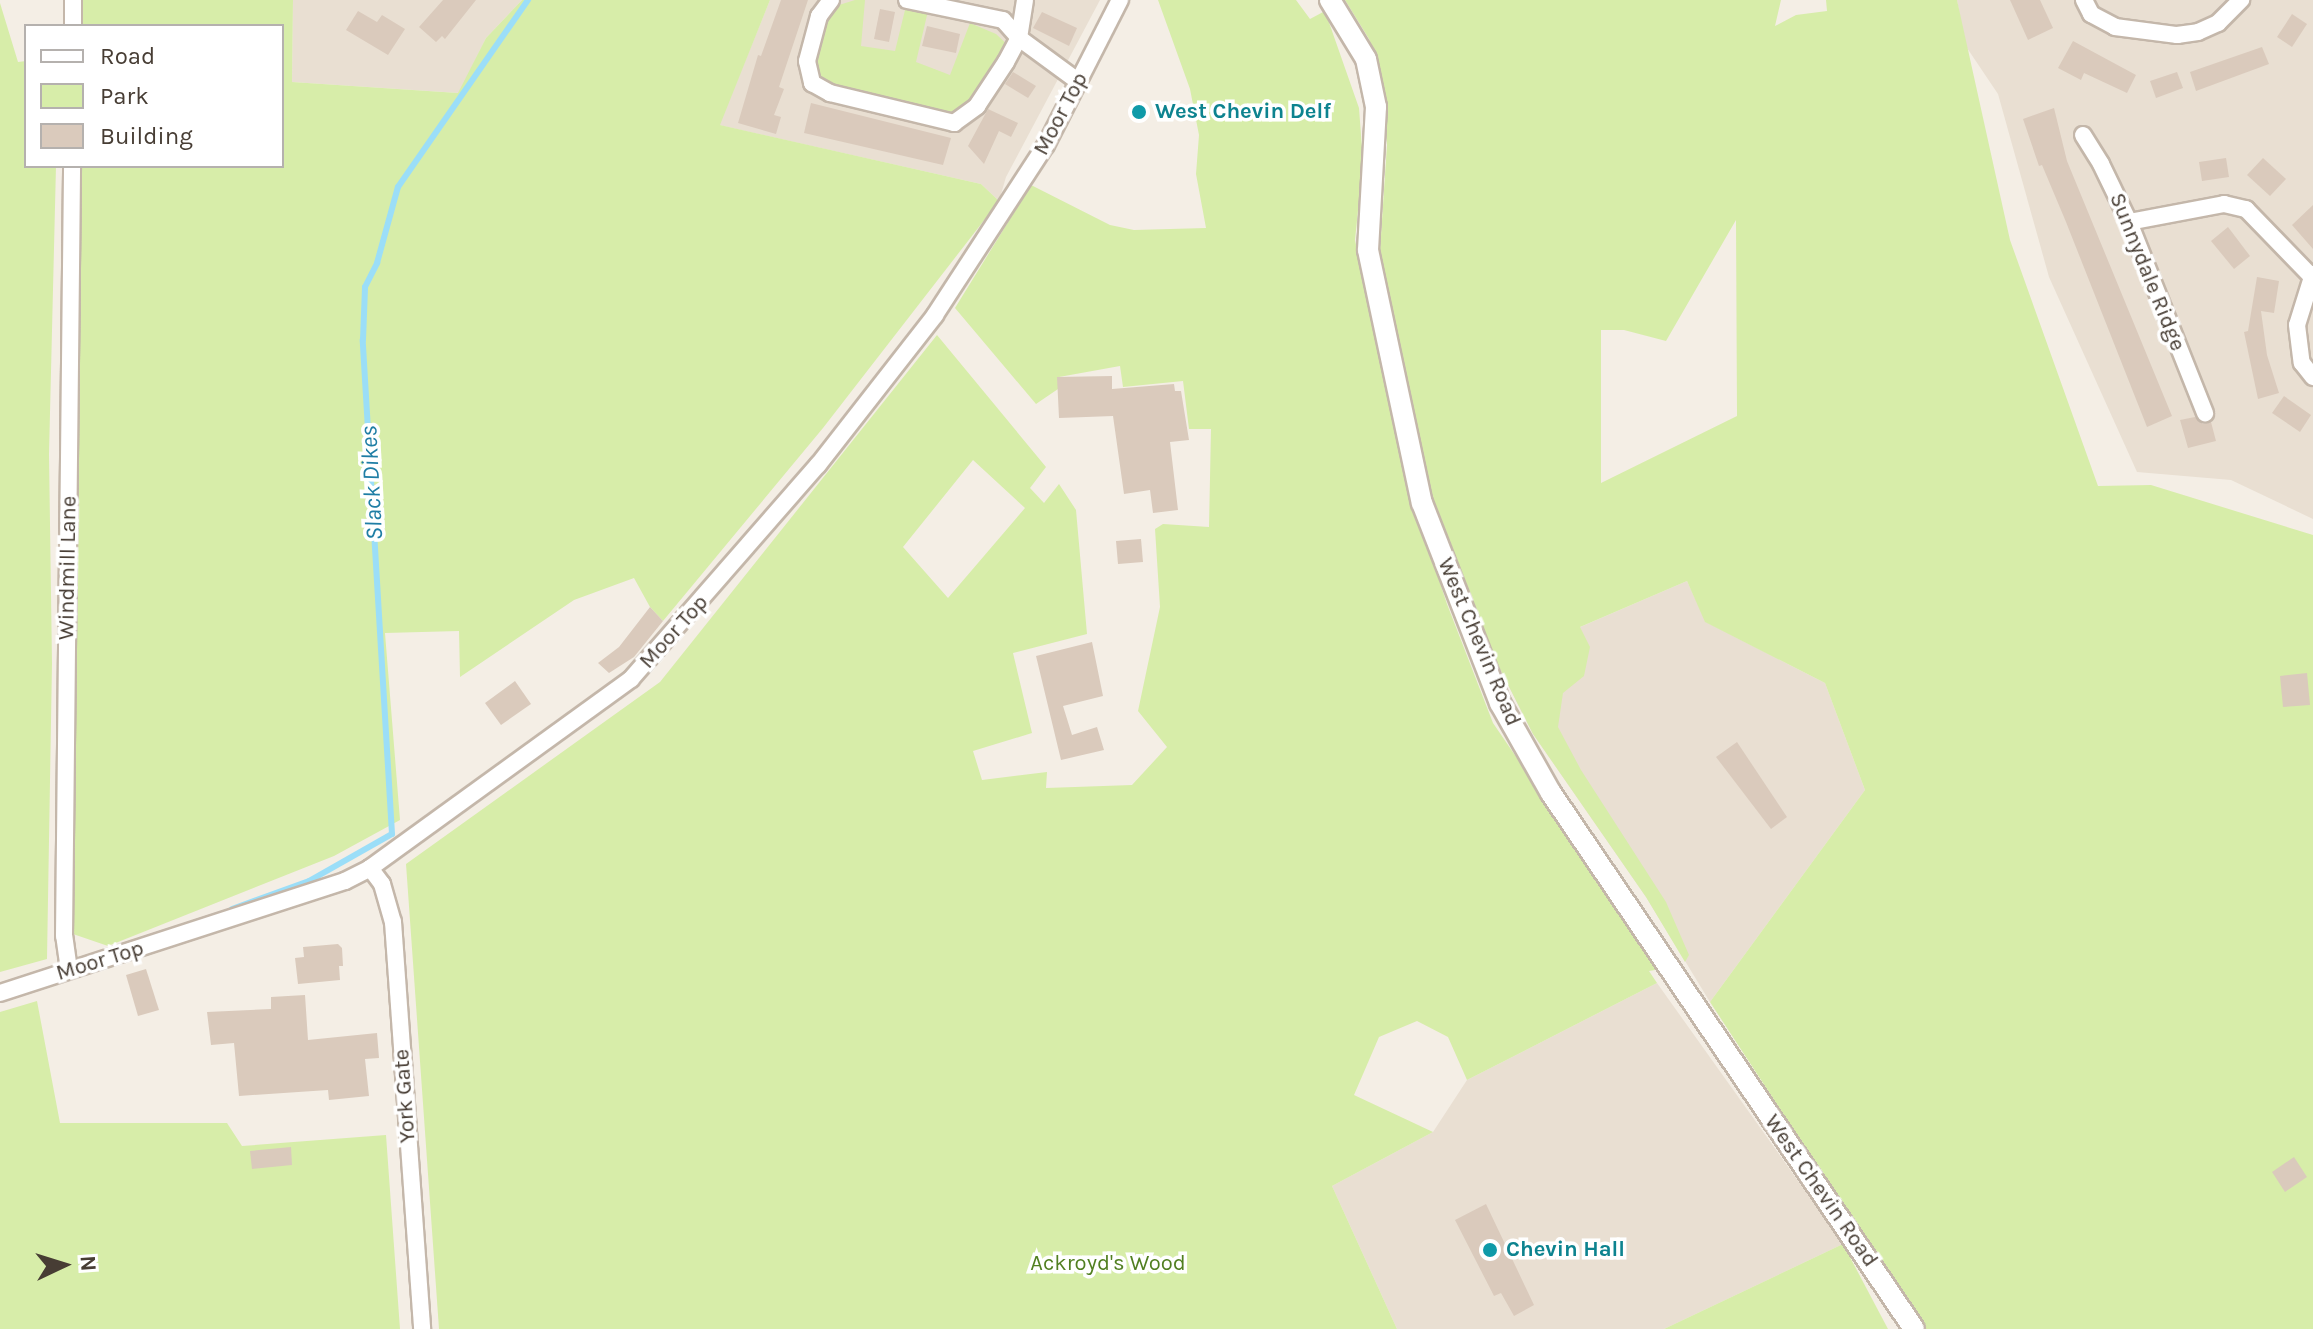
<!DOCTYPE html>
<style>
body{margin:0}
#map{position:relative;width:2313px;height:1329px;overflow:hidden;background:#f4eee5;font-family:Karla,sans-serif}
div>[style]{position:absolute}
.residential>*{inset:0;background:#e9dfd2}
.green>*{inset:0;background:#d7eda9}
.stream>*{height:6px;margin:-3px;padding:0 3px;transform-origin:3px;border-radius:3px;background:#9bdef8}
.building>*{inset:0;background:#dacabc}
.roads{filter:drop-shadow(2px 0 #c4b7aa) drop-shadow(-2px 0 #c4b7aa) drop-shadow(0 2px #c4b7aa) drop-shadow(0 -2px #c4b7aa)}
.minor>*{height:16px;margin:-8px;padding:0 8px;transform-origin:8px;border-radius:8px;background:#fff}
.tertiary>*{height:20px;margin:-10px;padding:0 10px;transform-origin:10px;border-radius:10px;background:#fff}
.dots>*{width:22px;height:22px;translate:-50% -50%;box-sizing:border-box;border:4px solid #fff;border-radius:50%}
span{translate:-50% -50%;white-space:nowrap;text-align:center;line-height:1.15;-webkit-text-stroke:7px #fff;paint-order:stroke}
.culture-label{font-size:22px;color:#0d838f;font-weight:700}
.left{translate:0 -50%;text-align:left}
.street-label{font-size:22px;color:#473d34}
.park-label{font-size:22px;color:#517f21}
.water-label{font-size:24px;color:#1f7ea5;font-style:italic}
.legend{position:absolute;left:24px;top:24px;width:260px;height:144px;box-sizing:border-box;background:#fff;border:2px solid #b5b1ae;margin:0;padding:10px 14px;list-style:none;font-size:24px;color:#473d34}
.legend li{display:flex;align-items:center;gap:16px;height:40px}
.legend b{width:40px;border:2px solid #b5b1ae}
.north{position:absolute;left:24px;top:1225px;width:80px;height:80px;-webkit-text-stroke:6px #fff;paint-order:stroke;rotate:86deg;font-size:22px;font-weight:700;line-height:32px;text-align:center;color:#473d34}
.north::after{content:'';display:block;margin:auto;width:28px;height:36px;background:#473d34;clip-path:polygon(50% 0,100% 100%,50% 72%,0 100%)}
</style>
<div id="map">
<div class="residential">
<i style="clip-path:polygon(293px 0,522px 0,486px 38px,459px 93px,292px 82px)"></i>
<i style="clip-path:polygon(770px 0,1100px 0,1006px 177px,999px 201px,981px 184px,719px 125px)"></i>
<i style="clip-path:polygon(1957px 0,2313px 0,2313px 519px,2231px 480px,2137px 472px,2049px 277px,1998px 94px,1965px 45px)"></i>
<i style="clip-path:polygon(1687px 581px,1706px 622px,1825px 683px,1865px 790px,1710px 1002px,1646px 897px,1533px 734px,1497px 663px)"></i>
<i style="clip-path:polygon(1657px 983px,1843px 1244px,1664px 1329px,1397px 1329px,1332px 1186px,1433px 1132px,1467px 1080px)"></i>
</div>
<div class="green">
<i style="clip-path:polygon(81px 0,293px 0,292px 82px,458px 93px,486px 38px,522px 0,770px 0,720px 125px,981px 184px,999px 201px,823px 428px,663px 621px,650px 607px,634px 578px,574px 600px,460px 677px,459px 631px,385px 633px,400px 820px,334px 856px,108px 946px,73px 934px,80px 166px,282px 166px,282px 26px,81px 26px)"></i>
<i style="clip-path:polygon(855px 0,865px 0,861px 46px,895px 51px,906px 6px,928px 11px,916px 62px,950px 75px,970px 23px,996px 34px,1009px 46px,971px 101px,948px 116px,824px 84px,817px 67px,817px 49px,825px 23px,839px 5px)"></i>
<i style="clip-path:polygon(evenodd,1158px 0,1296px 0,1310px 19px,1325px 11px,1359px 108px,1363px 162px,1355px 240px,1393px 420px,1415px 508px,1447px 604px,1493px 723px,1661px 969px,1649px 971px,1657px 983px,1467px 1080px,1448px 1037px,1417px 1021px,1379px 1037px,1354px 1095px,1433px 1132px,1332px 1186px,1397px 1329px,439px 1329px,406px 864px,660px 682px,937px 335px,1046px 467px,1030px 488px,1044px 503px,1059px 484px,1076px 510px,1087px 634px,1013px 653px,1032px 733px,973px 751px,982px 780px,1047px 772px,1046px 788px,1132px 785px,1167px 747px,1138px 711px,1160px 607px,1155px 529px,1163px 524px,1209px 527px,1211px 429px,1189px 429px,1183px 381px,1123px 387px,1120px 366px,1059px 377px,1058px 389px,1036px 404px,955px 308px,1031px 185px,1110px 225px,1134px 230px,1206px 228px,1196px 174px,1199px 135px,1190px 89px,1158px 0,973px 460px,1025px 508px,948px 598px,903px 547px,973px 460px)"></i>
<i style="clip-path:polygon(evenodd,1345px 0,1781px 0,1775px 26px,1796px 15px,1827px 11px,1826px 0,1957px 0,2010px 240px,2098px 486px,2151px 485px,2313px 535px,2313px 1329px,1924px 1329px,1710px 1002px,1865px 790px,1825px 683px,1705px 622px,1687px 581px,1580px 627px,1590px 647px,1584px 676px,1563px 693px,1558px 727px,1581px 770px,1666px 902px,1689px 955px,1685px 962px,1646px 897px,1533px 734px,1497px 663px,1426px 495px,1380px 250px,1387px 145px,1382px 87px,1369px 39px,1345px 0,1736px 220px,1737px 416px,1601px 483px,1601px 330px,1624px 330px,1666px 341px,1736px 220px)"></i>
<i style="clip-path:polygon(0 3px,18px 62px,26px 61px,26px 166px,56px 166px,49px 454px,52px 663px,47px 959px,0 972px)"></i>
<i style="clip-path:polygon(37px 1001px,60px 1123px,227px 1123px,242px 1146px,386px 1135px,400px 1329px,0 1329px,0 1012px)"></i>
<i style="clip-path:polygon(1843px 1244px,1888px 1329px,1664px 1329px)"></i>
</div>
<div class="stream">
<i style="left:232px;top:909px;width:82px;rotate:-20deg"></i>
<i style="left:309px;top:881px;width:95px;rotate:-29.5deg"></i>
<i style="left:392px;top:834px;width:495px;rotate:-93.4deg"></i>
<i style="left:363px;top:340px;width:53px;rotate:-87.8deg"></i>
<i style="left:365px;top:287px;width:27px;rotate:-63deg"></i>
<i style="left:377px;top:263px;width:79px;rotate:-74.6deg"></i>
<i style="left:398px;top:187px;width:228px;rotate:-55.2deg"></i>
</div>
<div class="building">
<i style="clip-path:polygon(443px 0,476px 0,445px 39px,442px 36px,436px 42px,419px 27px)"></i>
<i style="clip-path:polygon(781px 0,808px 0,779px 87px,784px 89px,774px 115px,781px 117px,776px 134px,738px 123px,758px 55px,761px 56px)"></i>
<i style="clip-path:polygon(2010px 0,2040px 0,2053px 28px,2028px 40px)"></i>
<i style="clip-path:polygon(880px 9px,895px 12px,889px 42px,874px 39px)"></i>
<i style="clip-path:polygon(358px 11px,377px 22px,382px 15px,405px 29px,388px 55px,346px 30px)"></i>
<i style="clip-path:polygon(1042px 12px,1077px 28px,1069px 46px,1033px 28px)"></i>
<i style="clip-path:polygon(2292px 14px,2307px 24px,2292px 47px,2277px 37px)"></i>
<i style="clip-path:polygon(927px 26px,960px 34px,956px 53px,922px 46px)"></i>
<i style="clip-path:polygon(2073px 41px,2136px 75px,2127px 93px,2084px 73px,2081px 80px,2058px 68px)"></i>
<i style="clip-path:polygon(2262px 47px,2269px 64px,2196px 91px,2190px 72px)"></i>
<i style="clip-path:polygon(1013px 72px,1036px 86px,1028px 98px,1005px 84px)"></i>
<i style="clip-path:polygon(2177px 72px,2183px 88px,2156px 98px,2150px 81px)"></i>
<i style="clip-path:polygon(811px 103px,951px 138px,943px 165px,804px 133px)"></i>
<i style="clip-path:polygon(2054px 108px,2067px 161px,2172px 416px,2147px 427px,2066px 222px,2042px 165px,2039px 166px,2023px 119px)"></i>
<i style="clip-path:polygon(988px 109px,1018px 123px,1011px 137px,999px 131px,984px 164px,968px 146px)"></i>
<i style="clip-path:polygon(2226px 158px,2229px 177px,2202px 181px,2199px 162px)"></i>
<i style="clip-path:polygon(2263px 158px,2286px 179px,2270px 196px,2247px 175px)"></i>
<i style="clip-path:polygon(2313px 205px,2313px 249px,2292px 225px)"></i>
<i style="clip-path:polygon(2228px 227px,2250px 256px,2234px 269px,2211px 241px)"></i>
<i style="clip-path:polygon(2257px 277px,2279px 281px,2274px 313px,2261px 311px,2267px 355px,2279px 393px,2258px 399px,2244px 332px,2248px 331px)"></i>
<i style="clip-path:polygon(1112px 376px,1112px 389px,1174px 384px,1175px 391px,1181px 391px,1189px 440px,1170px 442px,1178px 510px,1153px 513px,1150px 490px,1124px 494px,1113px 416px,1059px 418px,1057px 377px)"></i>
<i style="clip-path:polygon(2284px 396px,2311px 415px,2300px 432px,2272px 413px)"></i>
<i style="clip-path:polygon(2195px 417px,2203px 424px,2211px 422px,2216px 441px,2188px 448px,2180px 420px)"></i>
<i style="clip-path:polygon(1141px 539px,1143px 562px,1118px 564px,1116px 541px)"></i>
<i style="clip-path:polygon(650px 607px,663px 621px,634px 657px,609px 673px,598px 663px,619px 647px)"></i>
<i style="clip-path:polygon(1092px 642px,1103px 696px,1063px 706px,1072px 735px,1097px 727px,1104px 750px,1061px 760px,1036px 656px)"></i>
<i style="clip-path:polygon(2307px 673px,2310px 705px,2283px 707px,2280px 676px)"></i>
<i style="clip-path:polygon(515px 681px,531px 704px,501px 725px,485px 703px)"></i>
<i style="clip-path:polygon(1737px 742px,1787px 817px,1771px 829px,1716px 757px)"></i>
<i style="clip-path:polygon(338px 944px,342px 948px,343px 966px,339px 966px,340px 980px,298px 984px,295px 958px,304px 957px,303px 947px)"></i>
<i style="clip-path:polygon(146px 969px,159px 1010px,138px 1016px,126px 975px)"></i>
<i style="clip-path:polygon(305px 995px,308px 1040px,377px 1033px,379px 1058px,365px 1059px,369px 1096px,329px 1100px,328px 1090px,239px 1096px,234px 1043px,211px 1045px,207px 1012px,271px 1009px,271px 997px)"></i>
<i style="clip-path:polygon(291px 1147px,292px 1165px,252px 1169px,250px 1151px)"></i>
<i style="clip-path:polygon(2294px 1157px,2307px 1177px,2285px 1192px,2272px 1172px)"></i>
<i style="clip-path:polygon(1486px 1204px,1534px 1305px,1514px 1316px,1501px 1293px,1494px 1296px,1455px 1220px)"></i>
</div>
<div class="roads">
<div class="minor">
<i style="left:831px;top:0;width:20px;rotate:127deg"></i>
<i style="left:819px;top:16px;width:47px;rotate:104.9deg"></i>
<i style="left:807px;top:61px;width:23px;rotate:77deg"></i>
<i style="left:812px;top:83px;width:21px;rotate:29deg"></i>
<i style="left:830px;top:93px;width:128px;rotate:13.6deg"></i>
<i style="left:954px;top:123px;width:29px;rotate:-36deg"></i>
<i style="left:977px;top:106px;width:53px;rotate:-56.6deg"></i>
<i style="left:1006px;top:62px;width:27px;rotate:-62deg"></i>
<i style="left:1019px;top:38px;width:38px;rotate:-81deg"></i>
<i style="left:907px;top:0;width:98px;rotate:11.8deg"></i>
<i style="left:1003px;top:20px;width:24px;rotate:48deg"></i>
<i style="left:1019px;top:38px;width:74px;rotate:36.3deg"></i>
<i style="left:2084px;top:0;width:16px;rotate:63deg"></i>
<i style="left:2091px;top:14px;width:27px;rotate:28deg"></i>
<i style="left:2115px;top:27px;width:63px;rotate:7.4deg"></i>
<i style="left:2177px;top:35px;width:21px;rotate:-8deg"></i>
<i style="left:2198px;top:32px;width:22px;rotate:-24deg"></i>
<i style="left:2218px;top:23px;width:33px;rotate:-45deg"></i>
<i style="left:73px;top:26px;width:26px;rotate:-90deg"></i>
<i style="left:2083px;top:135px;width:34px;rotate:58deg"></i>
<i style="left:2101px;top:164px;width:64px;rotate:64.2deg"></i>
<i style="left:2129px;top:222px;width:206px;rotate:68.3deg"></i>
<i style="left:2129px;top:222px;width:97px;rotate:-10.7deg"></i>
<i style="left:2224px;top:204px;width:23px;rotate:13deg"></i>
<i style="left:2246px;top:209px;width:93px;rotate:45.9deg"></i>
<i style="left:2313px;top:274px;width:53px;rotate:107.4deg"></i>
<i style="left:2297px;top:325px;width:38px;rotate:83deg"></i>
<i style="left:2302px;top:363px;width:18px;rotate:52deg"></i>
<i style="left:370px;top:868px;width:20px;rotate:53deg"></i>
<i style="left:382px;top:884px;width:40px;rotate:74deg"></i>
<i style="left:393px;top:922px;width:408px;rotate:85.9deg"></i>
<i style="left:69px;top:970px;width:34px;rotate:-98deg"></i>
<i style="left:64px;top:936px;width:770px;rotate:-89.4deg"></i>
<i style="left:0;top:993px;width:363px;rotate:-18deg"></i>
<i style="left:345px;top:881px;width:28px;rotate:-27deg"></i>
<i style="left:370px;top:868px;width:322px;rotate:-35.9deg"></i>
<i style="left:631px;top:679px;width:284px;rotate:-48.9deg"></i>
<i style="left:818px;top:465px;width:190px;rotate:-52deg"></i>
<i style="left:935px;top:315px;width:203px;rotate:-56.9deg"></i>
<i style="left:1046px;top:145px;width:163px;rotate:-63deg"></i>
</div>
<div class="tertiary">
<i style="left:1330px;top:0;width:69px;rotate:58.6deg"></i>
<i style="left:1366px;top:59px;width:49px;rotate:78.2deg"></i>
<i style="left:1376px;top:107px;width:143px;rotate:93.2deg"></i>
<i style="left:1368px;top:250px;width:259px;rotate:78deg"></i>
<i style="left:1422px;top:503px;width:215px;rotate:68.7deg"></i>
<i style="left:1500px;top:703px;width:103px;rotate:60.5deg"></i>
<i style="left:1551px;top:793px;width:647px;rotate:55.89deg"></i>
</div>
</div>
<div class="dots">
<i style="left:1139px;top:112px;background:#0f9aa8"></i>
<i style="left:1490px;top:1250px;background:#0f9aa8"></i>
</div>
<div class="culture-label">
<span class="left" style="left:1155px;top:112px">West Chevin Delf</span>
<span class="left" style="left:1506px;top:1250px">Chevin Hall</span>
</div>
<div class="street-label">
<span style="left:1061px;top:114px;rotate:-62deg">Moor Top</span>
<span style="left:2147px;top:272px;rotate:68deg">Sunnydale Ridge</span>
<span style="left:68px;top:568px;rotate:-89deg">Windmill Lane</span>
<span style="left:674px;top:632px;rotate:-48deg">Moor Top</span>
<span style="left:1479px;top:642px;rotate:67deg">West Chevin Road</span>
<span style="left:100px;top:961px;rotate:-17deg">Moor Top</span>
<span style="left:405px;top:1096px;rotate:-94deg">York Gate</span>
<span style="left:1821px;top:1191px;rotate:55deg">West Chevin Road</span>
</div>
<div class="park-label">
<span style="left:1108px;top:1264px">Ackroyd's Wood</span>
</div>
<div class="water-label">
<span style="left:372px;top:483px;rotate:-93deg">Slack Dikes</span>
</div>
<ul class="legend">
<li><b style="height:10px;background:#fff"></b>Road</li>
<li><b style="height:22px;background:#d7eda9"></b>Park</li>
<li><b style="height:22px;background:#dacabc"></b>Building</li>
</ul>
<div class="north">N</div>
</div>
